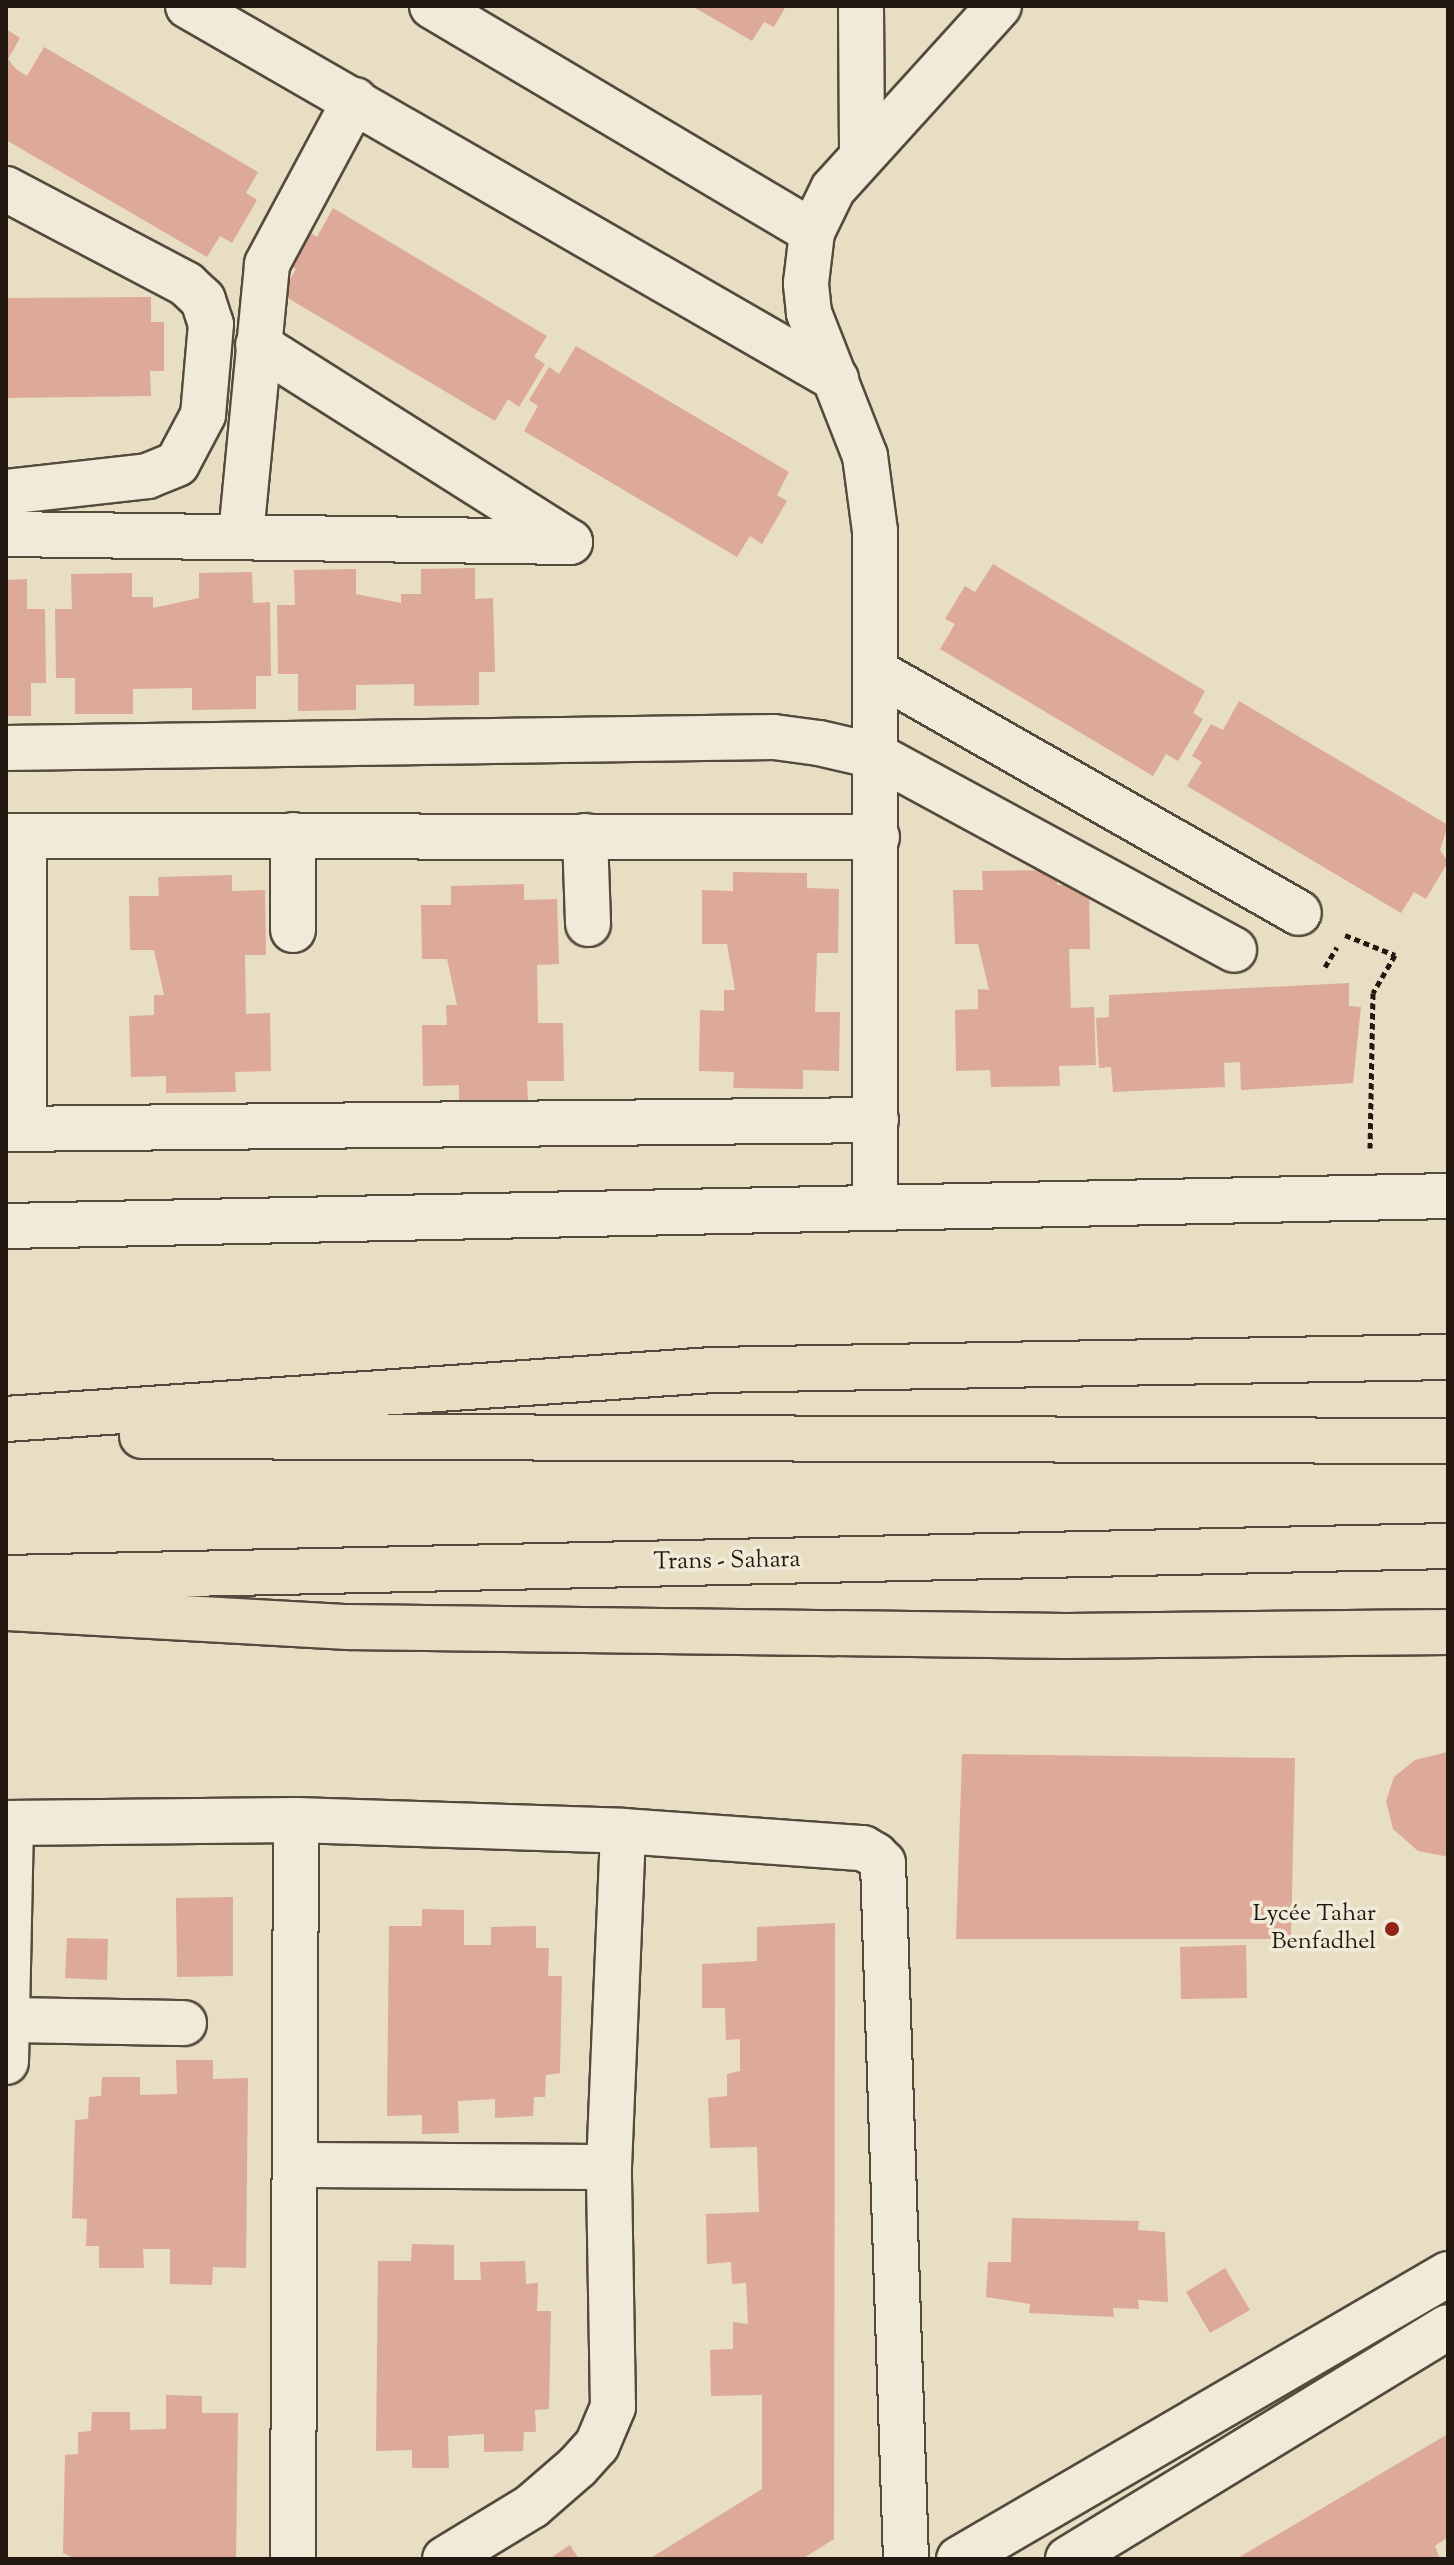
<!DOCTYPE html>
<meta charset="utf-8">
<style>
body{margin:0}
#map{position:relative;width:1454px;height:2565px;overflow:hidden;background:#e8dec4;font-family:"Sorts Mill Goudy",serif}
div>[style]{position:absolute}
.building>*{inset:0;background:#dda998}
.path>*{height:5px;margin-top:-2.5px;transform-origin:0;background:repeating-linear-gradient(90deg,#221810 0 6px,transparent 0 10px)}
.roads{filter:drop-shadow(2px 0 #544a3d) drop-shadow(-2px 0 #544a3d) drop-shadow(0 2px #544a3d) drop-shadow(0 -2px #544a3d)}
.minor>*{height:44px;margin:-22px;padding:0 22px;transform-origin:22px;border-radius:22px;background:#f0ead9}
.highway>*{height:44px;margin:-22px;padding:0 22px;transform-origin:22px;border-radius:22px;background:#e8dec4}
.dots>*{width:22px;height:22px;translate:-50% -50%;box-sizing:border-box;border:4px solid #f0ead9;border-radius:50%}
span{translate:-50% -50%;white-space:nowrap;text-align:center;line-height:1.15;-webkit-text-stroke:7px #f0ead9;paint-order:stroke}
.street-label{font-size:24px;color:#221810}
.poi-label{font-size:24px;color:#221810}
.right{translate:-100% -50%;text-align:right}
.frame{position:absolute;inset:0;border:8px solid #221810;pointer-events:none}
</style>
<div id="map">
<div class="building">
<i style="clip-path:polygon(692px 6px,786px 6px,774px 27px,764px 22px,752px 41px)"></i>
<i style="clip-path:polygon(6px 29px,20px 38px,8px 59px,16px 69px,27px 76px,44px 47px,258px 172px,246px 193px,257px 200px,232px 243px,220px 236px,207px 257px,6px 140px)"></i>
<i style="clip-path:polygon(333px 208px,547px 336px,534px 357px,545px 364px,519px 407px,508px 399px,495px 421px,281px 294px,296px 269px,286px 263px,306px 230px,317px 237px)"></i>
<i style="clip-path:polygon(151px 297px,151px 322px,164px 322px,164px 371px,150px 371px,151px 396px,6px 398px,6px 298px)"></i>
<i style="clip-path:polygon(576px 346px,789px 472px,777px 495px,787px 501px,762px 544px,750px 536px,737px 557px,524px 431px,538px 406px,529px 400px,549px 367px,559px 374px)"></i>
<i style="clip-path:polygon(993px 564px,1205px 691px,1193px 713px,1203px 719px,1178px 761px,1166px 754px,1153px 776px,940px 649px,955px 624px,945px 619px,965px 586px,975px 592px)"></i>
<i style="clip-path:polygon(475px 568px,475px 599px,493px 598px,495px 672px,479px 672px,479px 705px,414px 706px,414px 684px,356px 685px,356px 710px,298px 711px,298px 674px,278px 674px,277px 605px,295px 605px,294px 570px,356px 569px,356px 594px,401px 603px,401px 594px,421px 594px,421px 569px)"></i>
<i style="clip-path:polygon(252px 572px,253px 603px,270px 602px,271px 676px,256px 676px,256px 709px,192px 710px,192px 688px,133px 689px,133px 714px,75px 714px,75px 678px,56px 678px,55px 609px,72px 609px,71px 574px,132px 573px,132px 597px,153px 597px,153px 608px,199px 598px,199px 573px)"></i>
<i style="clip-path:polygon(27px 579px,27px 609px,45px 609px,46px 683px,31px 683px,31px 716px,6px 716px,6px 580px)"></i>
<i style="clip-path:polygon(1239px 701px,1448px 825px,1440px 850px,1448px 862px,1426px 899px,1414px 892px,1401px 913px,1187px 786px,1202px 762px,1192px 756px,1211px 724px,1223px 730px)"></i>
<i style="clip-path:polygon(1057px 870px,1057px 885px,1089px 884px,1090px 949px,1069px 949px,1071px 1008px,1094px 1007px,1096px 1065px,1059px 1066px,1060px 1086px,991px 1087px,990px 1070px,956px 1071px,955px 1010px,978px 1009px,978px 989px,989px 990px,978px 944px,955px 944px,953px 890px,983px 890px,982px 871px)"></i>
<i style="clip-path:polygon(733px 872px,807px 873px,807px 888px,839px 889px,838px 953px,817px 953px,815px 1012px,840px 1012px,839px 1071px,803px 1070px,803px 1089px,733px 1088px,734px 1072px,699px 1071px,700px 1010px,724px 1011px,724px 990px,735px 990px,727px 944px,702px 944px,702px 890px,733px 891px)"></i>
<i style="clip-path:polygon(232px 875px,232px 891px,265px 890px,266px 955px,245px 955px,246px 1014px,270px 1013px,271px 1071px,235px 1072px,236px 1092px,166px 1093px,166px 1076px,131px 1077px,129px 1016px,154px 1015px,154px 995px,164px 995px,154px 950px,130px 950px,129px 896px,159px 896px,158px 877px)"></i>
<i style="clip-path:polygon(524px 884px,524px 900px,557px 899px,559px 964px,537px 965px,538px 1023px,563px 1023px,564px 1081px,527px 1081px,528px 1101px,459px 1103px,459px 1085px,423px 1086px,422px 1025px,447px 1025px,446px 1005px,457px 1005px,447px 959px,422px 959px,421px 905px,451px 905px,451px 886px)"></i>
<i style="clip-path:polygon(1349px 983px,1349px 1006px,1361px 1007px,1353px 1083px,1241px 1090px,1240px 1062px,1224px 1063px,1225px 1087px,1113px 1092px,1111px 1067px,1099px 1068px,1096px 1018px,1109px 1017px,1109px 995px)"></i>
<i style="clip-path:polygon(1448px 1752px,1448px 1856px,1444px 1856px,1418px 1851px,1393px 1829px,1386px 1801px,1394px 1777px,1415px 1760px)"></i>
<i style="clip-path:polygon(962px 1754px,1295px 1758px,1291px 1939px,956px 1939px)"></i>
<i style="clip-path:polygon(233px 1897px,233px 1976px,177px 1977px,176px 1898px)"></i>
<i style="clip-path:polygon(422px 1909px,464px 1910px,464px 1945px,491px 1945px,491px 1927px,536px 1926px,536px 1948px,549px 1948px,548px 1976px,562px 1976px,560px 2073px,546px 2075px,545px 2097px,534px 2097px,533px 2116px,495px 2118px,495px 2099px,458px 2101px,459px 2133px,422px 2134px,422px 2115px,387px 2116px,389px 1926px,422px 1926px)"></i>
<i style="clip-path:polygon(835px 1923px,834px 2539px,802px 2559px,649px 2559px,762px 2489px,762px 2395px,711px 2396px,710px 2350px,733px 2349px,733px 2322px,748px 2324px,746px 2283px,732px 2284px,731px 2262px,707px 2264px,706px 2214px,759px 2212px,757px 2147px,710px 2148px,708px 2098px,727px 2096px,727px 2074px,740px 2071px,740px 2039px,726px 2040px,725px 2008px,702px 2008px,702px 1964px,757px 1961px,757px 1927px)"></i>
<i style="clip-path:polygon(67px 1938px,108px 1939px,107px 1980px,65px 1978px)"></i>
<i style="clip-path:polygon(1246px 1945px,1247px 1998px,1181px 1999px,1180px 1947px)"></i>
<i style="clip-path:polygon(176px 2060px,213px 2060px,213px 2079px,248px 2078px,246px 2268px,213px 2267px,212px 2285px,170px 2284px,170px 2249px,143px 2249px,144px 2268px,99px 2268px,99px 2246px,86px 2246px,87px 2219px,72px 2218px,75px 2120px,88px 2119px,89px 2097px,101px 2096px,102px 2077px,140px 2077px,140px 2095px,177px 2094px)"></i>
<i style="clip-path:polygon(1012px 2218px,1139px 2221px,1138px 2230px,1165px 2232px,1168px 2302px,1138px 2300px,1139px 2309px,1113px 2308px,1114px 2317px,1029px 2313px,1030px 2304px,986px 2297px,988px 2262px,1011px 2262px)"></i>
<i style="clip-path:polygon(412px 2244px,454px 2245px,454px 2280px,481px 2280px,480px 2262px,525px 2261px,526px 2284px,538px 2283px,537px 2311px,551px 2311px,549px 2409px,535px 2410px,536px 2432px,524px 2432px,523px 2451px,484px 2452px,484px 2434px,448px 2436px,449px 2468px,412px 2468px,412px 2450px,376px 2451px,378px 2261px,411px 2261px)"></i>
<i style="clip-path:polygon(1225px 2268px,1250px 2310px,1210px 2333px,1186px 2292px)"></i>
<i style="clip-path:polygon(166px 2395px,202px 2396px,202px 2413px,238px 2413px,236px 2559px,76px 2559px,63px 2553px,65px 2455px,78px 2454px,78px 2432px,91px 2431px,92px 2412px,130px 2412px,130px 2430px,166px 2429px)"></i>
<i style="clip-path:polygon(1448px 2434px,1448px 2537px,1435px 2546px,1440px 2559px,1236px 2559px)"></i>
<i style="clip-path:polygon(570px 2545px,579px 2559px,549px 2559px)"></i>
</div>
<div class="path">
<i style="left:1345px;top:935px;width:54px;rotate:21.8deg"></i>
<i style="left:1395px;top:955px;width:44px;rotate:120.1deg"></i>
<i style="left:1373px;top:993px;width:155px;rotate:91.1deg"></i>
<i style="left:1325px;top:967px;width:23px;rotate:-59deg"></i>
</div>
<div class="roads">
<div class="minor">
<i style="left:188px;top:6px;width:748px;rotate:29.93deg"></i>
<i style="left:432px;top:6px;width:442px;rotate:30.7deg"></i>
<i style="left:861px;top:6px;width:144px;rotate:89.6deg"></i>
<i style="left:6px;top:189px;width:204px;rotate:27.8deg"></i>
<i style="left:186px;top:284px;width:23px;rotate:43deg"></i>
<i style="left:203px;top:300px;width:25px;rotate:72deg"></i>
<i style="left:211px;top:324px;width:91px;rotate:95deg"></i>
<i style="left:203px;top:415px;width:55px;rotate:118deg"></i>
<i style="left:177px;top:464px;width:31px;rotate:158deg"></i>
<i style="left:148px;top:476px;width:143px;rotate:173.6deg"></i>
<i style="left:6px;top:534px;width:564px;rotate:0.81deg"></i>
<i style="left:570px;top:542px;width:369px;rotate:-147.7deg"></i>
<i style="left:241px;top:535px;width:272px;rotate:-84.5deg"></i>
<i style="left:267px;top:264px;width:186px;rotate:-61.8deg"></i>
<i style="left:880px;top:674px;width:482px;rotate:29.7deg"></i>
<i style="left:6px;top:748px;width:768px;rotate:-0.82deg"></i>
<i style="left:774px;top:737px;width:45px;rotate:7.6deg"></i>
<i style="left:819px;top:743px;width:62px;rotate:13.1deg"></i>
<i style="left:879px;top:757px;width:404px;rotate:28.5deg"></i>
<i style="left:293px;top:835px;width:95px;rotate:90deg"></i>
<i style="left:6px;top:836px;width:871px;rotate:0.07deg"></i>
<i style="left:24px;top:836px;width:293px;rotate:90deg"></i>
<i style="left:585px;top:836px;width:88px;rotate:88deg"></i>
<i style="left:6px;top:1129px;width:870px;rotate:-0.59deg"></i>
<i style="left:875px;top:1205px;width:674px;rotate:-90deg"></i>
<i style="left:875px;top:531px;width:76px;rotate:-97.6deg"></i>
<i style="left:865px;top:456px;width:154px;rotate:-111.4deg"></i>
<i style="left:809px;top:313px;width:30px;rotate:-96deg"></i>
<i style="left:806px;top:283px;width:51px;rotate:-83.3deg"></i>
<i style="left:812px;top:232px;width:48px;rotate:-64deg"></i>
<i style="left:833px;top:189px;width:247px;rotate:-47.8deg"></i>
<i style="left:6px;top:1226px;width:1442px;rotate:-1.19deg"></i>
<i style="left:6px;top:1823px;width:290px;rotate:-0.6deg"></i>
<i style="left:296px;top:1820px;width:327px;rotate:1.9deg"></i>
<i style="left:623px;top:1831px;width:241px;rotate:4.1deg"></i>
<i style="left:863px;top:1848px;width:14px;rotate:30deg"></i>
<i style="left:875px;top:1855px;width:11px;rotate:45deg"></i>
<i style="left:883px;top:1863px;width:696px;rotate:88.11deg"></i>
<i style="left:7px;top:2020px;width:177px;rotate:1deg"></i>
<i style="left:6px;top:2062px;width:239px;rotate:-88.8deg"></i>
<i style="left:295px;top:2165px;width:314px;rotate:0.4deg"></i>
<i style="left:293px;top:2559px;width:739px;rotate:-89.77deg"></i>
<i style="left:445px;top:2559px;width:102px;rotate:-31.3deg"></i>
<i style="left:532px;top:2506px;width:60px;rotate:-40.9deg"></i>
<i style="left:577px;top:2467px;width:30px;rotate:-48deg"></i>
<i style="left:597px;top:2445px;width:41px;rotate:-67.2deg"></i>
<i style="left:613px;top:2407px;width:240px;rotate:-91deg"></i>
<i style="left:609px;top:2167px;width:336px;rotate:-87.6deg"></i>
<i style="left:959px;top:2559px;width:566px;rotate:-30.23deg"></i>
<i style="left:1068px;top:2559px;width:445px;rotate:-31.4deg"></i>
</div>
<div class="highway">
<i style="left:6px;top:1419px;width:708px;rotate:-3.97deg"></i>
<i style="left:712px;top:1370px;width:736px;rotate:-1.01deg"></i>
<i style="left:142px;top:1436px;width:1306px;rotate:0.22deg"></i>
<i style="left:6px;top:1578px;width:1442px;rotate:-1.27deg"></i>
<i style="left:6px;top:1608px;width:343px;rotate:3.2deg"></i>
<i style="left:348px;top:1627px;width:718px;rotate:0.72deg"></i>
<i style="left:1066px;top:1636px;width:382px;rotate:-0.6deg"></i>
</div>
</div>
<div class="dots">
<i style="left:1392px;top:1929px;background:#8f2418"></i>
</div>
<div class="street-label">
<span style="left:727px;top:1562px;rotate:-1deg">Trans - Sahara</span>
</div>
<div class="poi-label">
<span class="right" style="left:1376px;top:1929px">Lycée Tahar<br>Benfadhel</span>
</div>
<div class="frame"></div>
</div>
